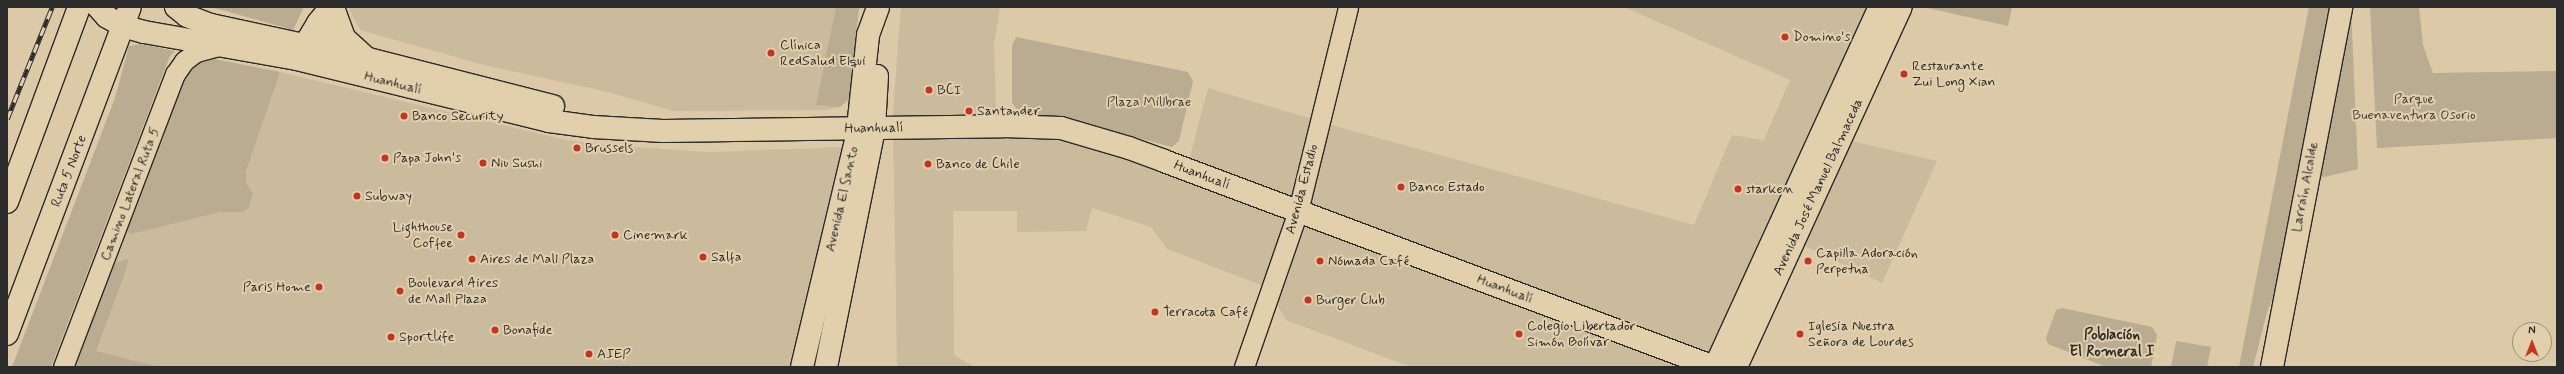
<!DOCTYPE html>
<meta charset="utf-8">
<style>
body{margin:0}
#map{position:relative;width:2564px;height:374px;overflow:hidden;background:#dbc9a8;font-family:Mynerve,sans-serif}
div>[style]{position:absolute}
.built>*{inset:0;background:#cbbb9d}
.green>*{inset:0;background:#baac91}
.roads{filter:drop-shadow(1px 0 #2b2b2b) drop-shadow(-1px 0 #2b2b2b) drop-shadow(0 1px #2b2b2b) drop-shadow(0 -1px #2b2b2b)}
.tertiary>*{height:19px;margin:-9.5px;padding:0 9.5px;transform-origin:9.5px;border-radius:9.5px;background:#e2d0ad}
.secondary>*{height:22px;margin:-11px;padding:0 11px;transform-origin:11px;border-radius:11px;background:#e2d0ad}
.primary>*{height:22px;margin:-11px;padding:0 11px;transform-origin:11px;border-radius:11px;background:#e2d0ad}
.trunk>*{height:22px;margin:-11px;padding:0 11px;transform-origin:11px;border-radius:11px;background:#e2d0ad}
.rail>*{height:4.5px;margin-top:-2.25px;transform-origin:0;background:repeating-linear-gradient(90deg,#e2d0ad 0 9px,#2b2b2b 0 18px);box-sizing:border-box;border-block:1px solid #2b2b2b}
.dots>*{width:11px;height:11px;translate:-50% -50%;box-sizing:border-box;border:2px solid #e2d0ad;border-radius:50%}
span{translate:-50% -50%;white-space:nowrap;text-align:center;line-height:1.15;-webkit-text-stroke:4px #e2d0ad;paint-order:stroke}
.poi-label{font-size:14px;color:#2b2b2b}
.left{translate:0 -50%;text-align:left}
.right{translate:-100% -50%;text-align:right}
.street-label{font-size:14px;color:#2b2b2b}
.park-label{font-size:14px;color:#403e3a}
.neighbourhood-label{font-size:15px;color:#2b2b2b;font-weight:700}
.frame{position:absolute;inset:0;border:8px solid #2b2b2b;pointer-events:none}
.north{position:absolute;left:2512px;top:322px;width:40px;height:40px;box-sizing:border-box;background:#e2d0ad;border:1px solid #998e79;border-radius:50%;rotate:0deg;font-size:11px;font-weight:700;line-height:16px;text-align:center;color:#2b2b2b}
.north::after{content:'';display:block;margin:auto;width:14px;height:18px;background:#c8321e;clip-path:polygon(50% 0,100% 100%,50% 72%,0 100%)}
</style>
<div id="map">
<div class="built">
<i style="clip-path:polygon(348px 7px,859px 7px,849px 99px,840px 107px,825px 110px,673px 111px,608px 92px,484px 65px,360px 30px)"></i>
<i style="clip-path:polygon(901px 7px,1000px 7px,994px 44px,997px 137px,1067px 134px,1185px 175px,1208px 88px,1335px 126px,1694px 225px,1732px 135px,1764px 140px,1790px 80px,1624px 7px,1913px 7px,1852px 141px,1937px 161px,1882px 283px,1767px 228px,1704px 367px,1411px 367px,1286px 320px,1266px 287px,1167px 249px,1151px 227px,1092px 208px,1086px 231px,1017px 232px,1017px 211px,953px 211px,954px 355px,975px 367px,897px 367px,893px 112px)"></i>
<i style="clip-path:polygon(214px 59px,280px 72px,566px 140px,617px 146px,709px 152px,844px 147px,792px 367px,72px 367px,125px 230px,197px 64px)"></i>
</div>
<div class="green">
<i style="clip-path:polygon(211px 7px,304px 7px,293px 30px)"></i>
<i style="clip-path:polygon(836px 7px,859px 7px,849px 99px,840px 107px,816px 105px)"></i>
<i style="clip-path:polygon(1923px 7px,2012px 7px,2008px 26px)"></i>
<i style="clip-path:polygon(2309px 7px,2331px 7px,2278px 285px,2267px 312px,2253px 367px,2239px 367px)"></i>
<i style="clip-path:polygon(2348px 7px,2351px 7px,2358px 169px,2320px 178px)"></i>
<i style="clip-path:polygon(2370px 7px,2419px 7px,2423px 45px,2433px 73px,2557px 71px,2557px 138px,2377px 148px)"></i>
<i style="clip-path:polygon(1016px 37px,1188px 72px,1193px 81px,1179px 141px,1172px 147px,1079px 122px,1022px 115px,1012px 103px,1012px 46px)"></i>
<i style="clip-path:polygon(141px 44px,175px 51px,170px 56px,51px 367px,12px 367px,115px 98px,129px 46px)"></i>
<i style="clip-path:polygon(214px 59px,280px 72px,246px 171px,246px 183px,253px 194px,248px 209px,242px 212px,220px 212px,131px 234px,125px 230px,179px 81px,197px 64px)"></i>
<i style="clip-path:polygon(128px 259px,127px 267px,96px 351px,159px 367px,72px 367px,109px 270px,114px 263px)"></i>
<i style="clip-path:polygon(2062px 308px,2152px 327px,2157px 335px,2151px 367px,2106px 367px,2048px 344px,2046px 338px,2056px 310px)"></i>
<i style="clip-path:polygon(2176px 341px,2211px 347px,2207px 367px,2171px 367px)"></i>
</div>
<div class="roads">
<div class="tertiary">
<i style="left:303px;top:44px;width:26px;rotate:-59deg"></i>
<i style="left:316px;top:22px;width:19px;rotate:-51deg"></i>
<i style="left:319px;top:48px;width:44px;rotate:-68.7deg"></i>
<i style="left:63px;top:367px;width:314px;rotate:-69.1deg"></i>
<i style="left:175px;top:74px;width:16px;rotate:-55deg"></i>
<i style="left:184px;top:61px;width:15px;rotate:-37deg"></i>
<i style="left:196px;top:52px;width:24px;rotate:-15deg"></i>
<i style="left:1244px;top:367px;width:165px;rotate:-70.9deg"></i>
<i style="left:1298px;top:211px;width:210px;rotate:-76.2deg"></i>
</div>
<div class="secondary">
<i style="left:176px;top:7px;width:14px;rotate:39deg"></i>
<i style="left:187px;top:16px;width:26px;rotate:21deg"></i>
<i style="left:211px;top:25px;width:161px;rotate:12.2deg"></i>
<i style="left:368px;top:59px;width:191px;rotate:14.3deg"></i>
<i style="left:334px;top:10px;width:30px;rotate:70deg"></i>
<i style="left:344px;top:38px;width:30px;rotate:42deg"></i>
<i style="left:123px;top:26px;width:22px;rotate:16deg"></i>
<i style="left:144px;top:32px;width:155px;rotate:10deg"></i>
<i style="left:297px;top:59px;width:260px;rotate:13.8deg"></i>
<i style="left:549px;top:121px;width:44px;rotate:7.8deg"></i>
<i style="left:593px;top:127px;width:70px;rotate:3.3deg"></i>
<i style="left:663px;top:131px;width:341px;rotate:-0.8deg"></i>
<i style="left:1004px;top:126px;width:57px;rotate:2deg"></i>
<i style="left:1061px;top:128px;width:71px;rotate:16.4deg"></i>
<i style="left:1129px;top:148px;width:37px;rotate:20deg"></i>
<i style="left:1164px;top:161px;width:587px;rotate:20.53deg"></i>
<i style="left:802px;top:367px;width:236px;rotate:-76.6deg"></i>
<i style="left:857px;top:137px;width:103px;rotate:-83.8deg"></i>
<i style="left:868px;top:35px;width:30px;rotate:-70deg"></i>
<i style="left:826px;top:367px;width:244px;rotate:-78.6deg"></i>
<i style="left:874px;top:128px;width:52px;rotate:-86.7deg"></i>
<i style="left:2272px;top:367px;width:367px;rotate:-79.1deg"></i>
</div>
<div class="primary">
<i style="left:1715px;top:367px;width:396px;rotate:-65.4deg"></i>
<i style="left:1736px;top:367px;width:396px;rotate:-65.4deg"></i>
</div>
<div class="trunk">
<i style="left:98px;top:7px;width:13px;rotate:48deg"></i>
<i style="left:107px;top:17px;width:18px;rotate:29deg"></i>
<i style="left:7px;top:202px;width:208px;rotate:-69.7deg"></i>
<i style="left:7px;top:334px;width:349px;rotate:-69.4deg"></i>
</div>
</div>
<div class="rail">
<i style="left:7px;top:119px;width:121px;rotate:-68.1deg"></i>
</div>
<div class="dots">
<i style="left:1785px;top:37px;background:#c8321e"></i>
<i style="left:771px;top:53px;background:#c8321e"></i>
<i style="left:1904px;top:74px;background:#c8321e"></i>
<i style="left:929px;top:90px;background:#c8321e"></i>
<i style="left:969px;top:111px;background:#c8321e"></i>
<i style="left:404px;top:116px;background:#c8321e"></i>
<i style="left:577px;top:148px;background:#c8321e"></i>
<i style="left:385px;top:158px;background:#c8321e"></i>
<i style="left:483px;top:163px;background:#c8321e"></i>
<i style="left:928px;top:164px;background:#c8321e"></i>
<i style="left:1401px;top:187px;background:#c8321e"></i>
<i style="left:1738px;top:189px;background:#c8321e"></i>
<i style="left:357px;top:196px;background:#c8321e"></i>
<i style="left:461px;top:235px;background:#c8321e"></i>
<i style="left:615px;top:235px;background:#c8321e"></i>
<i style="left:703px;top:257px;background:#c8321e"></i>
<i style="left:472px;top:259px;background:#c8321e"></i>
<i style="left:1320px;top:261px;background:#c8321e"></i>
<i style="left:1808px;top:261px;background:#c8321e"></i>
<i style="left:319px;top:287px;background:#c8321e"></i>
<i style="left:400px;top:291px;background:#c8321e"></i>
<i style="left:1308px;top:300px;background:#c8321e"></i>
<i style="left:1155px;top:312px;background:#c8321e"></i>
<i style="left:495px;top:330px;background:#c8321e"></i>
<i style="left:1519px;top:334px;background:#c8321e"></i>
<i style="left:1800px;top:334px;background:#c8321e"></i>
<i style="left:391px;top:337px;background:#c8321e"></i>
<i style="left:589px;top:354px;background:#c8321e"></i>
</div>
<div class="poi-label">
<span class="left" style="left:1793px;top:37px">Domino's</span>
<span class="left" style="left:780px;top:53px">Clínica<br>RedSalud Elqui</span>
<span class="left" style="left:1912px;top:74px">Restaurante<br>Zui Long Xian</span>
<span class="left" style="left:937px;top:90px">BCI</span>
<span class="left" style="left:977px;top:111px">Santander</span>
<span class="left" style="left:412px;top:116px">Banco Security</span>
<span class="left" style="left:585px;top:148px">Brussels</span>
<span class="left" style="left:393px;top:158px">Papa John's</span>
<span class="left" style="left:491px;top:163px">Niu Sushi</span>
<span class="left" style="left:936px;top:164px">Banco de Chile</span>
<span class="left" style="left:1409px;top:187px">Banco Estado</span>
<span class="left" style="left:1746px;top:189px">starken</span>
<span class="left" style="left:365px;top:196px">Subway</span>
<span class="right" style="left:453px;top:235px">Lighthouse<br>Coffee</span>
<span class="left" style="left:623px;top:235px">Cinemark</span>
<span class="left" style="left:1816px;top:261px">Capilla Adoración<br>Perpetua</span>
<span class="left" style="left:711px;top:257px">Salfa</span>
<span class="left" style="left:480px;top:259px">Aires de Mall Plaza</span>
<span class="left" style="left:1328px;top:261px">Nómada Café</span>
<span class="left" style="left:408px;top:291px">Boulevard Aires<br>de Mall Plaza</span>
<span class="right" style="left:311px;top:287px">Paris Home</span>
<span class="left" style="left:1316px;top:300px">Burger Club</span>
<span class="left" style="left:1163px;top:312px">Terracota Café</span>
<span class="left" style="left:1527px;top:334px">Colegio Libertador<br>Simón Bolívar</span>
<span class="left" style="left:1808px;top:334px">Iglesia Nuestra<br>Señora de Lourdes</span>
<span class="left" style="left:503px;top:330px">Bonafide</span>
<span class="left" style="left:399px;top:337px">Sportlife</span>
<span class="left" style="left:597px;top:354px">AIEP</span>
</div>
<div class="street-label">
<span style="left:393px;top:83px;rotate:14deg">Huanhualí</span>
<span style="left:874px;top:128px;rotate:-1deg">Huanhualí</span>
<span style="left:69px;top:171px;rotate:-69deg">Ruta 5 Norte</span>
<span style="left:1202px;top:175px;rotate:21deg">Huanhualí</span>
<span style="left:1818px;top:187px;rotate:-65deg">Avenida José Manuel Balmaceda</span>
<span style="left:2305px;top:187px;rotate:-79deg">Larraín Alcalde</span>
<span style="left:1302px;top:189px;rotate:-75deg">Avenida Estadio</span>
<span style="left:130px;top:194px;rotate:-69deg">Camino Lateral Ruta 5</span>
<span style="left:842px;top:199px;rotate:-77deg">Avenida El Santo</span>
<span style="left:1505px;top:289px;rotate:21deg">Huanhualí</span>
</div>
<div class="park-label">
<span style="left:2414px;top:107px">Parque<br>Buenaventura Osorio</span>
<span style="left:1149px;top:102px">Plaza Millbrae</span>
</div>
<div class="neighbourhood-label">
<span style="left:2112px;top:344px">Población<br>El Romeral I</span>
</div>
<div class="frame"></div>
<div class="north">N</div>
</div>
